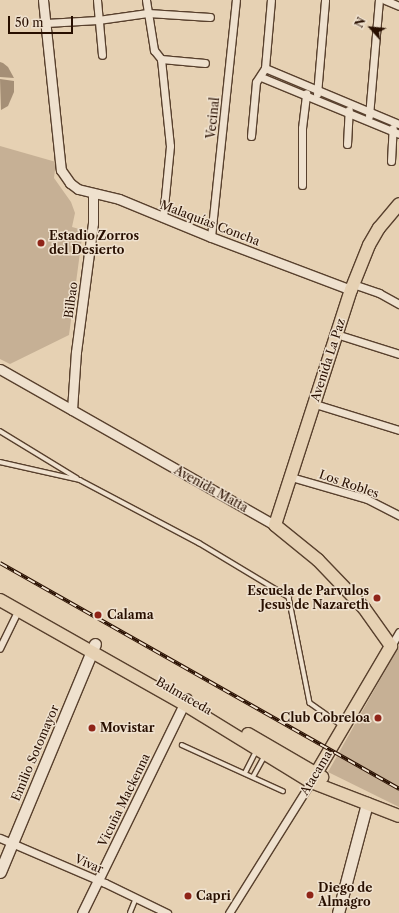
<!DOCTYPE html>
<meta charset="utf-8">
<style>
body{margin:0}
#map{position:relative;width:399px;height:913px;overflow:hidden;background:#e6d1b3;font-family:"Libre Caslon Text",serif}
div>[style]{position:absolute}
.green>*{inset:0;background:#c6b095}
.water>*{inset:0;background:#a58f76}
.roads{filter:drop-shadow(1px 0 #58402d) drop-shadow(-1px 0 #58402d) drop-shadow(0 1px #58402d) drop-shadow(0 -1px #58402d)}
.service>*{height:3.5px;margin:-1.75px;padding:0 1.75px;transform-origin:1.75px;border-radius:1.75px;background:#efe1ce}
.pedestrian>*{height:5.5px;margin:-2.75px;padding:0 2.75px;transform-origin:2.75px;border-radius:2.75px;background:#efe1ce}
.minor>*{height:7px;margin:-3.5px;padding:0 3.5px;transform-origin:3.5px;border-radius:3.5px;background:#efe1ce}
.tertiary>*{height:9px;margin:-4.5px;padding:0 4.5px;transform-origin:4.5px;border-radius:4.5px;background:#efe1ce}
.secondary>*{height:11px;margin:-5.5px;padding:0 5.5px;transform-origin:5.5px;border-radius:5.5px;background:#efe1ce}
.primary>*{height:12px;margin:-6px;padding:0 6px;transform-origin:6px;border-radius:6px;background:#e6d1b3}
.rail>*{height:4px;margin-top:-2px;transform-origin:0;background:repeating-linear-gradient(90deg,#efe1ce 0 8px,#280f00 0 16px);box-sizing:border-box;border-block:1px solid #280f00}
.dots>*{width:11px;height:11px;translate:-50% -50%;box-sizing:border-box;border:2px solid #efe1ce;border-radius:50%}
span{translate:-50% -50%;white-space:nowrap;text-align:center;line-height:1.15;-webkit-text-stroke:3px #efe1ce;paint-order:stroke}
.street-label{font-size:12px;color:#280f00}
.poi-label{font-size:12px;color:#280f00;font-weight:700}
.left{translate:0 -50%;text-align:left}
.right{translate:-100% -50%;text-align:right}
.north{position:absolute;left:351px;top:8px;width:40px;height:40px;-webkit-text-stroke:3px #efe1ce;paint-order:stroke;rotate:297deg;font-size:11px;font-weight:700;line-height:16px;text-align:center;color:#280f00}
.north::after{content:'';display:block;margin:auto;width:14px;height:18px;background:#280f00;clip-path:polygon(50% 0,100% 100%,50% 72%,0 100%)}
.scale{position:absolute;left:8px;top:16px;width:65px;height:18px;box-sizing:border-box;border:2px solid #280f00;border-top:0;padding-left:5px;font-size:12px;line-height:14px;white-space:nowrap;color:#280f00;-webkit-text-stroke:3px #efe1ce;paint-order:stroke}
</style>
<div id="map">
<div class="green">
<i style="clip-path:polygon(0 146px,56px 162px,54px 178px,71px 202px,75px 213px,72px 227px,83px 230px,69px 335px,10px 364px,0 359px)"></i>
<i style="clip-path:polygon(399px 646px,399px 807px,328px 772px)"></i>
</div>
<div class="water">
<i style="clip-path:polygon(0 62px,3px 63px,8px 67px,14px 78px,0 77px)"></i>
<i style="clip-path:polygon(0 79px,14px 81px,14px 92px,8px 106px,1px 110px)"></i>
</div>
<div class="roads">
<div class="service">
<i style="left:0;top:431px;width:90px;rotate:31.4deg"></i>
<i style="left:0;top:462px;width:82px;rotate:12.7deg"></i>
<i style="left:80px;top:480px;width:135px;rotate:27.9deg"></i>
<i style="left:199px;top:543px;width:105px;rotate:31deg"></i>
<i style="left:289px;top:597px;width:108px;rotate:78.8deg"></i>
<i style="left:310px;top:703px;width:39px;rotate:35deg"></i>
<i style="left:182px;top:745px;width:111px;rotate:24.5deg"></i>
<i style="left:245px;top:773px;width:25px;rotate:-63deg"></i>
<i style="left:253px;top:777px;width:25px;rotate:-61deg"></i>
<i style="left:130px;top:913px;width:16px;rotate:-68deg"></i>
</div>
<div class="pedestrian">
<i style="left:0;top:649px;width:43px;rotate:-64deg"></i>
</div>
<div class="minor">
<i style="left:97px;top:0;width:55px;rotate:84.8deg"></i>
<i style="left:146px;top:0;width:51px;rotate:80.9deg"></i>
<i style="left:154px;top:50px;width:11px;rotate:52deg"></i>
<i style="left:161px;top:59px;width:87px;rotate:84.1deg"></i>
<i style="left:170px;top:146px;width:72px;rotate:95.6deg"></i>
<i style="left:385px;top:0;width:15px;rotate:23deg"></i>
<i style="left:46px;top:23px;width:52px;rotate:-3.3deg"></i>
<i style="left:98px;top:20px;width:50px;rotate:-8deg"></i>
<i style="left:148px;top:13px;width:62px;rotate:3.7deg"></i>
<i style="left:161px;top:59px;width:44px;rotate:5.2deg"></i>
<i style="left:265px;top:68px;width:145px;rotate:22.7deg"></i>
<i style="left:261px;top:77px;width:149px;rotate:22.4deg"></i>
<i style="left:317px;top:94px;width:94px;rotate:-85.1deg"></i>
<i style="left:369px;top:116px;width:116px;rotate:-85.1deg"></i>
<i style="left:251px;top:136px;width:54px;rotate:-84.7deg"></i>
<i style="left:256px;top:82px;width:17px;rotate:-57deg"></i>
<i style="left:265px;top:68px;width:68px;rotate:-85deg"></i>
<i style="left:347px;top:144px;width:34px;rotate:-87deg"></i>
<i style="left:391px;top:161px;width:33px;rotate:-87deg"></i>
<i style="left:302px;top:185px;width:57px;rotate:-90deg"></i>
<i style="left:302px;top:128px;width:35px;rotate:-83deg"></i>
<i style="left:211px;top:237px;width:238px;rotate:-84deg"></i>
<i style="left:353px;top:284px;width:28px;rotate:19deg"></i>
<i style="left:379px;top:293px;width:23px;rotate:29deg"></i>
<i style="left:336px;top:334px;width:66px;rotate:17.6deg"></i>
<i style="left:315px;top:404px;width:88px;rotate:17.2deg"></i>
<i style="left:291px;top:477px;width:79px;rotate:16.1deg"></i>
<i style="left:367px;top:499px;width:36px;rotate:27deg"></i>
<i style="left:391px;top:646px;width:16px;rotate:-60deg"></i>
<i style="left:0;top:838px;width:114px;rotate:23.2deg"></i>
<i style="left:105px;top:883px;width:69px;rotate:25.8deg"></i>
<i style="left:229px;top:913px;width:155px;rotate:-58deg"></i>
</div>
<div class="tertiary">
<i style="left:43px;top:0;width:171px;rotate:84deg"></i>
<i style="left:61px;top:170px;width:16px;rotate:55deg"></i>
<i style="left:70px;top:183px;width:10px;rotate:37deg"></i>
<i style="left:78px;top:189px;width:42px;rotate:13.7deg"></i>
<i style="left:119px;top:199px;width:100px;rotate:22.4deg"></i>
<i style="left:211px;top:237px;width:150px;rotate:20.7deg"></i>
<i style="left:0;top:369px;width:316px;rotate:29.6deg"></i>
<i style="left:72px;top:410px;width:58px;rotate:-86.1deg"></i>
<i style="left:76px;top:352px;width:130px;rotate:-82.5deg"></i>
<i style="left:93px;top:223px;width:30px;rotate:-90deg"></i>
<i style="left:82px;top:913px;width:239px;rotate:-64deg"></i>
</div>
<div class="secondary">
<i style="left:0;top:872px;width:247px;rotate:-67.4deg"></i>
<i style="left:338px;top:913px;width:114px;rotate:-75.2deg"></i>
</div>
<div class="primary">
<i style="left:0;top:600px;width:211px;rotate:29.5deg"></i>
<i style="left:184px;top:704px;width:149px;rotate:31.6deg"></i>
<i style="left:311px;top:782px;width:94px;rotate:21.1deg"></i>
<i style="left:248px;top:734px;width:86px;rotate:30.2deg"></i>
<i style="left:311px;top:782px;width:158px;rotate:-59.5deg"></i>
<i style="left:391px;top:646px;width:47px;rotate:-125.4deg"></i>
<i style="left:364px;top:608px;width:66px;rotate:-133.8deg"></i>
<i style="left:318px;top:560px;width:55px;rotate:-140.9deg"></i>
<i style="left:275px;top:525px;width:247px;rotate:-72.1deg"></i>
<i style="left:351px;top:290px;width:48px;rotate:-68.2deg"></i>
<i style="left:369px;top:245px;width:20px;rotate:-60deg"></i>
<i style="left:379px;top:228px;width:31px;rotate:-50deg"></i>
</div>
</div>
<div class="rail">
<i style="left:0;top:563px;width:459px;rotate:29.5deg"></i>
</div>
<div class="dots">
<i style="left:41px;top:243px;background:#8f2418"></i>
<i style="left:377px;top:598px;background:#8f2418"></i>
<i style="left:98px;top:615px;background:#8f2418"></i>
<i style="left:378px;top:718px;background:#8f2418"></i>
<i style="left:92px;top:728px;background:#8f2418"></i>
<i style="left:310px;top:895px;background:#8f2418"></i>
<i style="left:188px;top:896px;background:#8f2418"></i>
</div>
<div class="street-label">
<span style="left:213px;top:118px;rotate:-84deg">Vecinal</span>
<span style="left:210px;top:223px;rotate:21deg">Malaquías Concha</span>
<span style="left:71px;top:300px;rotate:-82deg">Bilbao</span>
<span style="left:328px;top:360px;rotate:-72deg">Avenida La Paz</span>
<span style="left:349px;top:484px;rotate:19deg">Los Robles</span>
<span style="left:211px;top:489px;rotate:29deg">Avenida Matta</span>
<span style="left:184px;top:696px;rotate:30deg">Balmaceda</span>
<span style="left:35px;top:753px;rotate:-67deg">Emilio Sotomayor</span>
<span style="left:316px;top:773px;rotate:-59deg">Atacama</span>
<span style="left:124px;top:800px;rotate:-64deg">Vicuña Mackenna</span>
<span style="left:89px;top:864px;rotate:23deg">Vivar</span>
</div>
<div class="poi-label">
<span class="left" style="left:49px;top:243px">Estadio Zorros<br>del Desierto</span>
<span class="right" style="left:369px;top:598px">Escuela de Parvulos<br>Jesus de Nazareth</span>
<span class="left" style="left:107px;top:615px">Calama</span>
<span class="right" style="left:370px;top:718px">Club Cobreloa</span>
<span class="left" style="left:100px;top:728px">Movistar</span>
<span class="left" style="left:318px;top:895px">Diego de<br>Almagro</span>
<span class="left" style="left:196px;top:896px">Capri</span>
</div>
<div class="north">N</div>
<div class="scale">50 m</div>
</div>
